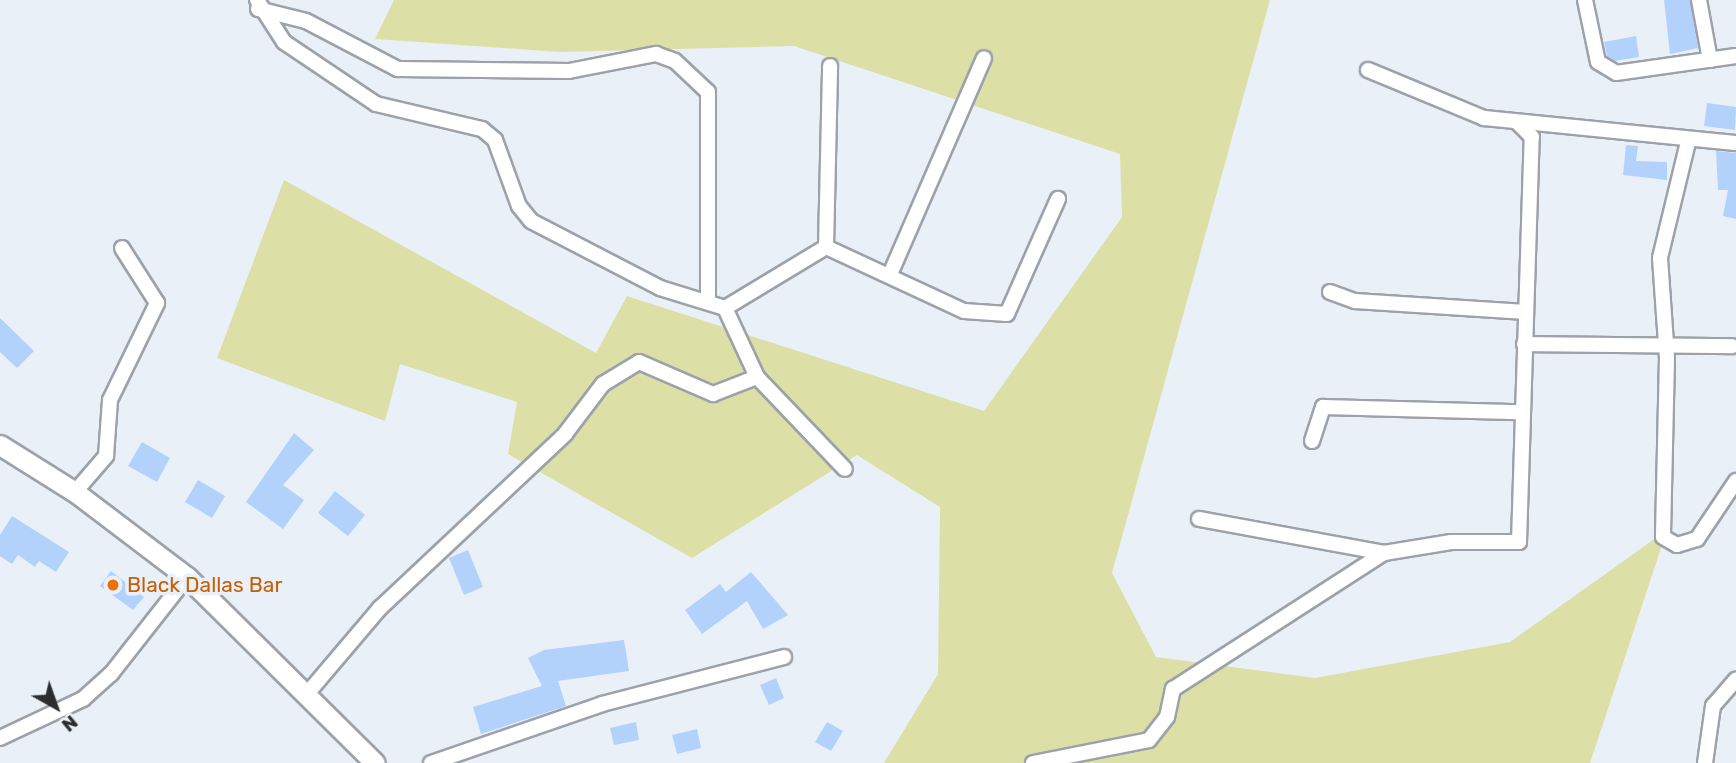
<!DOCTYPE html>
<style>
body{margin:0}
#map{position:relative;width:1736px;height:763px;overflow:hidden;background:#eaf0f7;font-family:Rubik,sans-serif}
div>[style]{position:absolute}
.green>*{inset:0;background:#dce0a6}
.building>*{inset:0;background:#b2d2fb}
.roads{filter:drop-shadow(2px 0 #9da2a9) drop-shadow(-2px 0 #9da2a9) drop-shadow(0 2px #9da2a9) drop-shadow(0 -2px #9da2a9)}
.minor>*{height:14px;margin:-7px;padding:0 7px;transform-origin:7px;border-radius:7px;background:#fff}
.major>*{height:19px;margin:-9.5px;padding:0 9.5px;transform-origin:9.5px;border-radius:9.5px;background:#fff}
.dots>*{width:19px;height:19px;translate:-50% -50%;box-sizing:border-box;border:4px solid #eaf0f7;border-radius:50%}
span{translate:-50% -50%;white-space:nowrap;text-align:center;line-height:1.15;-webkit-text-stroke:7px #eaf0f7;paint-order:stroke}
.food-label{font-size:21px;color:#c56008}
.left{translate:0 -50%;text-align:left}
.north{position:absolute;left:21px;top:672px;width:70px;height:70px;-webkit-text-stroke:5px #eaf0f7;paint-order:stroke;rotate:140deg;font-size:19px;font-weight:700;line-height:28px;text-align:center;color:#2b2d30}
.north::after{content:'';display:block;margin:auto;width:24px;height:32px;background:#2b2d30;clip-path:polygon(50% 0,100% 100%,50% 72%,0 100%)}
</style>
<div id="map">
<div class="green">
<i style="clip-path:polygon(394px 0,1270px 0,1112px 573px,1156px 657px,1315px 678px,1510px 642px,1667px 530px,1590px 763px,884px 763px,938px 674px,940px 507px,857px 455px,692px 558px,508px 454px,517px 402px,400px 364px,385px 421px,217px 358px,284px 180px,596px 353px,627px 296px,984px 411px,1122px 217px,1120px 154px,794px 46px,560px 52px,375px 39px)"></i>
</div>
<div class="building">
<i style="clip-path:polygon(1664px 0,1690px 0,1698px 48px,1670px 54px)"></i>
<i style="clip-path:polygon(1636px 36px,1639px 57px,1615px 61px,1607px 56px,1604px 42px)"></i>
<i style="clip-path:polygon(1707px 103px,1736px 107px,1735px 130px,1704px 126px)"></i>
<i style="clip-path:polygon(1626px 145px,1638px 146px,1636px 161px,1667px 162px,1667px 180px,1623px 175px)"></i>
<i style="clip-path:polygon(1716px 151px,1736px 153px,1736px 219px,1723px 216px,1728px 190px,1718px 190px)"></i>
<i style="clip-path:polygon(0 318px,34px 351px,17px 368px,0 352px)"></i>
<i style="clip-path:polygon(294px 433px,314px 450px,283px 485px,304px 500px,283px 529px,246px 502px)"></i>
<i style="clip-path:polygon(142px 442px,170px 458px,157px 482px,128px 466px)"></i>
<i style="clip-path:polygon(198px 480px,225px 496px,212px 518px,185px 502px)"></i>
<i style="clip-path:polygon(335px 491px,365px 515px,348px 536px,318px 513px)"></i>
<i style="clip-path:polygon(12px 516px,69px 552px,56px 572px,39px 561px,35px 567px,18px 555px,12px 564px,0 556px,0 535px)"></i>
<i style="clip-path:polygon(468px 550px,483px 587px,464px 595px,449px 558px)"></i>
<i style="clip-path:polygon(111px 571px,144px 597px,133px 610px,100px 586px)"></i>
<i style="clip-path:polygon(751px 572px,788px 615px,763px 629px,747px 601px,702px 634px,685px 610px,720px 584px,726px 592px)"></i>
<i style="clip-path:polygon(624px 640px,629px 671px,558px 681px,566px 706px,481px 734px,473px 707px,542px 686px,528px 658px,544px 650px)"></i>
<i style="clip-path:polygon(776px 678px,784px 698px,769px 705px,760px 685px)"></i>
<i style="clip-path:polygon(636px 722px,639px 740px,614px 745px,610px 728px)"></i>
<i style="clip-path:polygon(827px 722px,843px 731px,831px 751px,815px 742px)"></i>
<i style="clip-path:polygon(697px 729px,701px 748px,677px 754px,672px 735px)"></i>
</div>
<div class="roads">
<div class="minor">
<i style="left:257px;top:0;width:50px;rotate:57.3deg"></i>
<i style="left:284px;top:42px;width:111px;rotate:34deg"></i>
<i style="left:376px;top:104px;width:109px;rotate:13.3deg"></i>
<i style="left:482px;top:129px;width:17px;rotate:40deg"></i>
<i style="left:495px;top:140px;width:70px;rotate:70deg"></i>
<i style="left:519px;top:206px;width:19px;rotate:51deg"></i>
<i style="left:531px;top:221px;width:145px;rotate:27.4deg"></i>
<i style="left:660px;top:288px;width:68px;rotate:17.1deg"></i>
<i style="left:725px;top:308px;width:118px;rotate:-31.1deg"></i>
<i style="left:826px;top:247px;width:152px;rotate:24.9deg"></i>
<i style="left:964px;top:311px;width:43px;rotate:4deg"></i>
<i style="left:1007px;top:314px;width:126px;rotate:-66.1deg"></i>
<i style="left:1585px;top:0;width:63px;rotate:78.2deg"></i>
<i style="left:1598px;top:62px;width:21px;rotate:31deg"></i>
<i style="left:1616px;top:73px;width:121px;rotate:-8.1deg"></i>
<i style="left:1699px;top:0;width:61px;rotate:79.6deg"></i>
<i style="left:258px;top:9px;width:49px;rotate:14deg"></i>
<i style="left:306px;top:21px;width:104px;rotate:27.6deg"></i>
<i style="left:398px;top:69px;width:171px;rotate:0.7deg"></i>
<i style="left:569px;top:71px;width:89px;rotate:-11.1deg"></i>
<i style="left:656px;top:54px;width:20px;rotate:20deg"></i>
<i style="left:675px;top:61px;width:45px;rotate:43.2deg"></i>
<i style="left:708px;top:92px;width:210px;rotate:90deg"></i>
<i style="left:1368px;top:70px;width:126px;rotate:22.5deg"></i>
<i style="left:1484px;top:118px;width:253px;rotate:5.7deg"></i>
<i style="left:1688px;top:142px;width:119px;rotate:103.6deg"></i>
<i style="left:1660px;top:258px;width:100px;rotate:86deg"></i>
<i style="left:1667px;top:358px;width:179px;rotate:91.3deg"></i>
<i style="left:1663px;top:537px;width:16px;rotate:30deg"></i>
<i style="left:1677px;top:545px;width:21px;rotate:-17deg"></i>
<i style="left:1697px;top:539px;width:70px;rotate:-56.1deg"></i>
<i style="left:826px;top:247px;width:181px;rotate:-88.7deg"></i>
<i style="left:891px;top:272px;width:233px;rotate:-66.5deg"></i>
<i style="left:1330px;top:292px;width:27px;rotate:20deg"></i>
<i style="left:1355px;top:301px;width:171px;rotate:3.7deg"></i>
<i style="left:725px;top:308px;width:76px;rotate:65.1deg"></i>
<i style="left:757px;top:377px;width:127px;rotate:46.3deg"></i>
<i style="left:1524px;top:344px;width:208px;rotate:0.6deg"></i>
<i style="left:1312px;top:441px;width:36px;rotate:-72deg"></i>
<i style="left:1323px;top:407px;width:197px;rotate:1.5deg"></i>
<i style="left:75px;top:492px;width:48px;rotate:-49.3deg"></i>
<i style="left:106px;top:456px;width:56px;rotate:-85.9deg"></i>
<i style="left:110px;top:400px;width:108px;rotate:-64.1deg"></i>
<i style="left:157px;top:303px;width:65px;rotate:-122.5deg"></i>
<i style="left:1199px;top:519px;width:188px;rotate:10.4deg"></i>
<i style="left:307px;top:694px;width:113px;rotate:-49.7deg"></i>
<i style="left:380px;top:608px;width:254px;rotate:-43.2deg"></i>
<i style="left:565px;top:434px;width:63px;rotate:-52.8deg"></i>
<i style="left:603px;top:384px;width:42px;rotate:-31.4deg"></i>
<i style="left:639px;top:362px;width:81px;rotate:23.4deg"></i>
<i style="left:713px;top:394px;width:47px;rotate:-21.1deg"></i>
<i style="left:0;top:738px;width:92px;rotate:-25.2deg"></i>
<i style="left:83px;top:699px;width:38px;rotate:-42deg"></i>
<i style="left:111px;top:674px;width:123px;rotate:-51.9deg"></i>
<i style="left:431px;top:763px;width:181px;rotate:-19deg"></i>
<i style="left:602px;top:704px;width:188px;rotate:-14.5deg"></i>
<i style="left:1033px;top:763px;width:118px;rotate:-11.2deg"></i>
<i style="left:1149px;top:740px;width:29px;rotate:-52deg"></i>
<i style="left:1167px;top:717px;width:29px;rotate:-78deg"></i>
<i style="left:1173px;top:689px;width:251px;rotate:-32.8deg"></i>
<i style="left:1384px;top:553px;width:68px;rotate:-9.3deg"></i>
<i style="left:1451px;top:542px;width:68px"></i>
<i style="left:1519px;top:542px;width:405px;rotate:-88.2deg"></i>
<i style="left:1532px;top:137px;width:20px;rotate:-135deg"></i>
<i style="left:1705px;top:763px;width:58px;rotate:-82deg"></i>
<i style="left:1713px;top:706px;width:35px;rotate:-49deg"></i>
</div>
<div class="major">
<i style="left:0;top:445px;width:89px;rotate:32.1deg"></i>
<i style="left:75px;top:492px;width:141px;rotate:37.2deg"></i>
<i style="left:187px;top:577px;width:264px;rotate:44.7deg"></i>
</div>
</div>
<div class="dots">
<i style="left:113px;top:585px;background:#e8710a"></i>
</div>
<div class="food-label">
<span class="left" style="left:127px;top:585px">Black Dallas Bar</span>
</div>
<div class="north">N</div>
</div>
